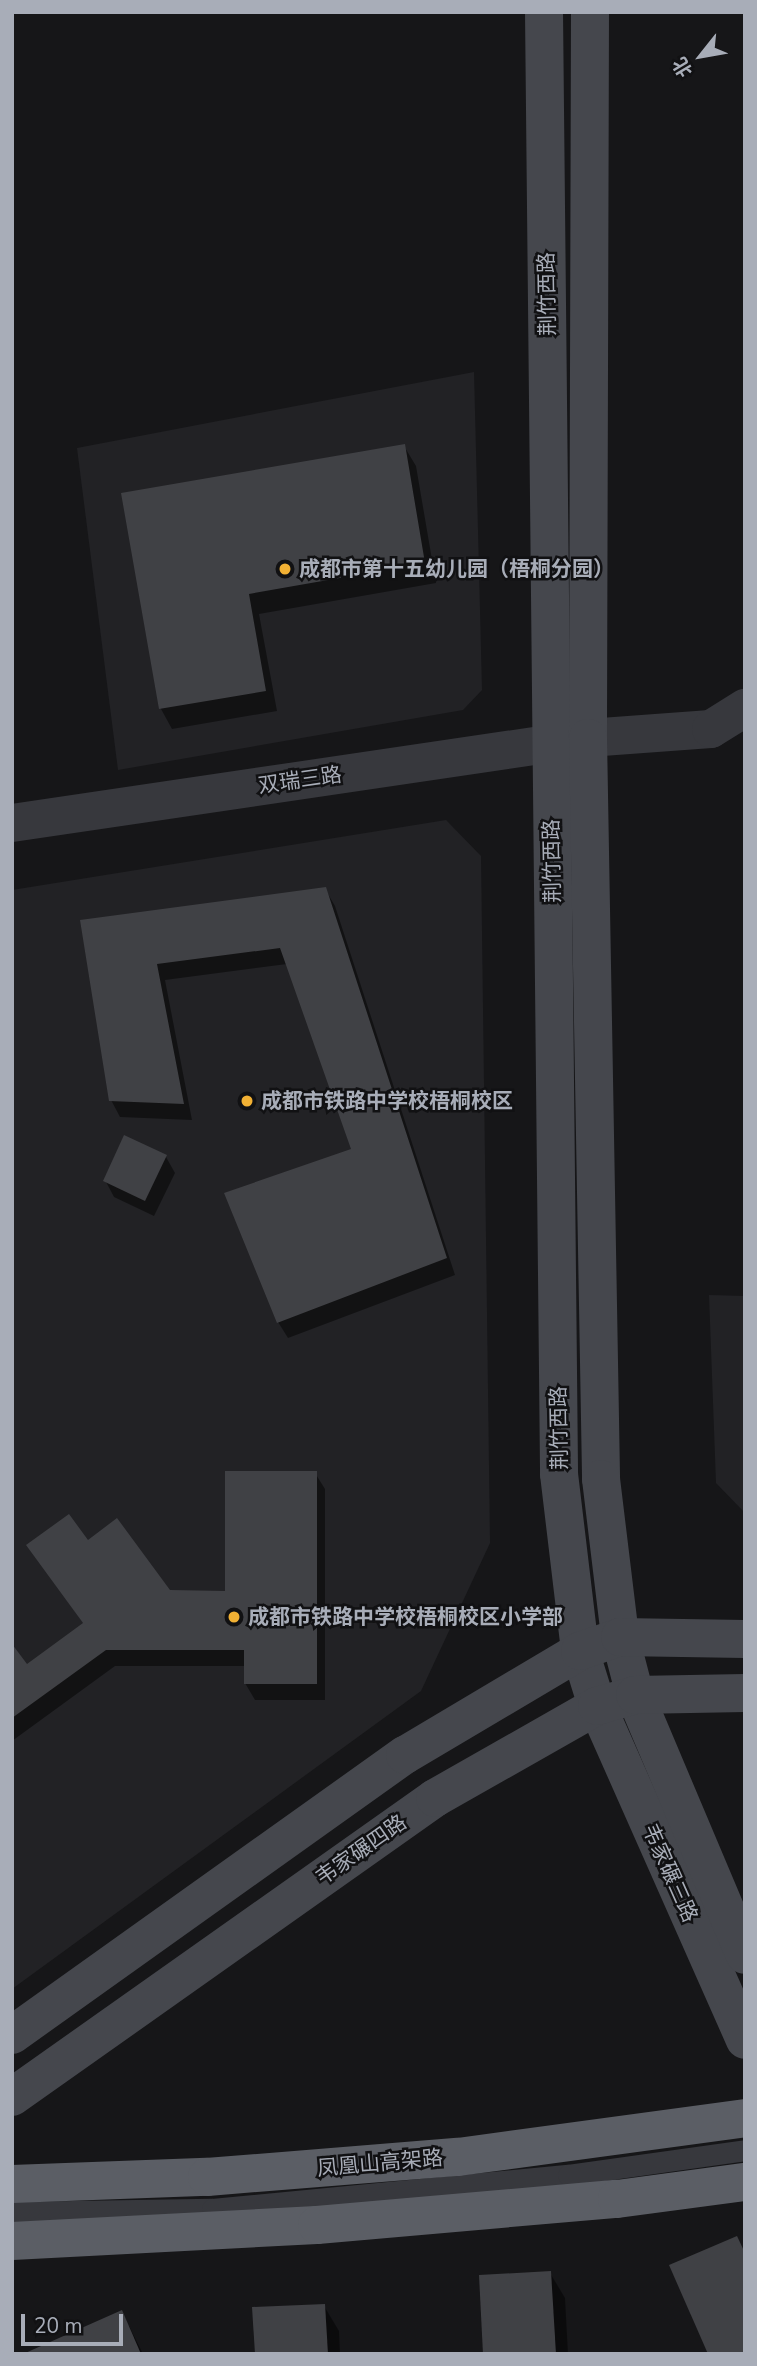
<!DOCTYPE html>
<meta charset="utf-8">
<style>
body{margin:0}
#map{position:relative;width:757px;height:2366px;overflow:hidden;background:#161618;font-family:"Nunito Sans","Noto Sans SC",sans-serif}
div>[style]{position:absolute}
.built>*{inset:0;background:#222225}
.shadow>*{inset:0;background:#0007}
.building>*{inset:0;background:#404145}
.service>*{height:21px;margin:-10.5px;padding:0 10.5px;transform-origin:10.5px;border-radius:10.5px;background:#37383d}
.minor>*{height:38px;margin:-19px;padding:0 19px;transform-origin:19px;border-radius:19px;background:#37383d}
.secondary>*{height:38px;margin:-19px;padding:0 19px;transform-origin:19px;border-radius:19px;background:#45474d}
.trunk>*{height:38px;margin:-19px;padding:0 19px;transform-origin:19px;border-radius:19px;background:#5b5e65}
.dots>*{width:19px;height:19px;translate:-50% -50%;box-sizing:border-box;border:4px solid #111113;border-radius:50%}
span{translate:-50% -50%;white-space:nowrap;text-align:center;line-height:1.15;-webkit-text-stroke:5px #111113;paint-order:stroke}
.street-label{font-size:21px;color:#a8adb8}
.poi-label{font-size:21px;color:#a8adb8;font-weight:700}
.left{translate:0 -50%;text-align:left}
.frame{position:absolute;inset:0;border:14px solid #a8adb8;pointer-events:none}
.north{position:absolute;left:666px;top:21px;width:70px;height:70px;-webkit-text-stroke:5px #111113;paint-order:stroke;rotate:239deg;font-size:19px;font-weight:700;line-height:28px;text-align:center;color:#a8adb8}
.north::after{content:'';display:block;margin:auto;width:24px;height:32px;background:#a8adb8;clip-path:polygon(50% 0,100% 100%,50% 72%,0 100%)}
.scale{position:absolute;left:21px;top:2314px;width:102px;height:32px;box-sizing:border-box;border:4px solid #a8adb8;border-top:0;padding-left:9px;font-size:21px;line-height:24px;white-space:nowrap;color:#a8adb8;-webkit-text-stroke:5px #111113;paint-order:stroke}
</style>
<div id="map">
<div class="built">
<i style="clip-path:polygon(474px 372px,482px 690px,463px 710px,118px 770px,77px 448px)"></i>
<i style="clip-path:polygon(446px 820px,481px 856px,490px 1543px,421px 1691px,12px 1989px,12px 890px)"></i>
<i style="clip-path:polygon(709px 1295px,745px 1296px,745px 1513px,716px 1483px)"></i>
</div>
<div class="shadow">
<i style="clip-path:polygon(404px 446px,416px 466px,436px 583px,259px 614px,277px 711px,172px 729px,161px 709px,123px 494px)"></i>
<i style="clip-path:polygon(325px 889px,335px 906px,455px 1275px,288px 1338px,278px 1322px,353px 1150px,287px 964px,165px 980px,192px 1120px,120px 1117px,111px 1100px,82px 921px)"></i>
<i style="clip-path:polygon(166px 1157px,175px 1173px,154px 1216px,114px 1197px,105px 1180px)"></i>
<i style="clip-path:polygon(315px 1473px,325px 1489px,325px 1700px,255px 1700px,245px 1683px,245px 1666px,115px 1666px,12px 1741px,12px 1647px,27px 1666px,84px 1624px,28px 1545px,87px 1543px,169px 1592px,227px 1592px)"></i>
<i style="clip-path:polygon(550px 2273px,565px 2298px,568px 2354px,485px 2354px)"></i>
<i style="clip-path:polygon(324px 2306px,339px 2331px,340px 2354px,257px 2354px)"></i>
<i style="clip-path:polygon(122px 2312px,143px 2354px,28px 2354px)"></i>
</div>
<div class="building">
<i style="clip-path:polygon(405px 444px,425px 563px,249px 594px,266px 691px,159px 709px,121px 493px)"></i>
<i style="clip-path:polygon(326px 887px,447px 1258px,277px 1323px,224px 1193px,351px 1149px,280px 948px,157px 964px,184px 1104px,109px 1101px,80px 920px)"></i>
<i style="clip-path:polygon(124px 1135px,167px 1155px,145px 1201px,103px 1181px)"></i>
<i style="clip-path:polygon(225px 1471px,317px 1471px,317px 1684px,244px 1684px,244px 1650px,106px 1650px,12px 1718px,12px 1644px,27px 1664px,83px 1623px,26px 1545px,69px 1514px,88px 1540px,117px 1518px,170px 1590px,225px 1591px)"></i>
<i style="clip-path:polygon(737px 2236px,745px 2253px,745px 2354px,708px 2354px,669px 2265px)"></i>
<i style="clip-path:polygon(551px 2271px,556px 2354px,483px 2354px,479px 2275px)"></i>
<i style="clip-path:polygon(325px 2304px,328px 2354px,255px 2354px,252px 2307px)"></i>
<i style="clip-path:polygon(122px 2310px,141px 2354px,23px 2354px)"></i>
</div>
<div class="service">
<i style="left:12px;top:2212px;width:200px;rotate:-0.9deg"></i>
<i style="left:212px;top:2209px;width:358px;rotate:-5.5deg"></i>
<i style="left:568px;top:2175px;width:179px;rotate:-8deg"></i>
</div>
<div class="minor">
<i style="left:12px;top:823px;width:582px;rotate:-8.39deg"></i>
<i style="left:588px;top:738px;width:123px;rotate:-4.2deg"></i>
<i style="left:711px;top:729px;width:40px;rotate:-32deg"></i>
</div>
<div class="secondary">
<i style="left:544px;top:12px;width:1462px;rotate:89.41deg"></i>
<i style="left:559px;top:1474px;width:178px;rotate:83.2deg"></i>
<i style="left:580px;top:1651px;width:58px;rotate:72.8deg"></i>
<i style="left:597px;top:1706px;width:365px;rotate:66.1deg"></i>
<i style="left:590px;top:12px;width:726px;rotate:90.16deg"></i>
<i style="left:588px;top:738px;width:741px;rotate:88.99deg"></i>
<i style="left:601px;top:1479px;width:159px;rotate:83.1deg"></i>
<i style="left:620px;top:1637px;width:60px;rotate:75.5deg"></i>
<i style="left:635px;top:1695px;width:282px;rotate:67.1deg"></i>
<i style="left:12px;top:2035px;width:483px;rotate:-35.5deg"></i>
<i style="left:405px;top:1755px;width:204px;rotate:-30.7deg"></i>
<i style="left:580px;top:1651px;width:42px;rotate:-19.3deg"></i>
<i style="left:620px;top:1637px;width:125px;rotate:0.9deg"></i>
<i style="left:12px;top:2097px;width:518px;rotate:-35.25deg"></i>
<i style="left:435px;top:1798px;width:186px;rotate:-29.6deg"></i>
<i style="left:597px;top:1706px;width:40px;rotate:-16deg"></i>
<i style="left:635px;top:1695px;width:110px;rotate:-1deg"></i>
</div>
<div class="trunk">
<i style="left:12px;top:2184px;width:195px;rotate:-2.1deg"></i>
<i style="left:207px;top:2177px;width:252px;rotate:-4.6deg"></i>
<i style="left:458px;top:2157px;width:290px;rotate:-7.7deg"></i>
<i style="left:12px;top:2241px;width:305px;rotate:-3deg"></i>
<i style="left:317px;top:2225px;width:301px;rotate:-5deg"></i>
<i style="left:617px;top:2199px;width:129px;rotate:-7.6deg"></i>
</div>
<div class="dots">
<i style="left:285px;top:569px;background:#f2b134"></i>
<i style="left:247px;top:1101px;background:#f2b134"></i>
<i style="left:234px;top:1617px;background:#f2b134"></i>
</div>
<div class="street-label">
<span style="left:547px;top:294px;rotate:-91deg">荆竹西路</span>
<span style="left:300px;top:780px;rotate:-8deg">双瑞三路</span>
<span style="left:552px;top:861px;rotate:-91deg">荆竹西路</span>
<span style="left:559px;top:1428px;rotate:-91deg">荆竹西路</span>
<span style="left:361px;top:1850px;rotate:-35deg">韦家碾四路</span>
<span style="left:670px;top:1873px;rotate:66deg">韦家碾三路</span>
<span style="left:380px;top:2163px;rotate:-5deg">凤凰山高架路</span>
</div>
<div class="poi-label">
<span class="left" style="left:299px;top:569px">成都市第十五幼儿园（梧桐分园）</span>
<span class="left" style="left:261px;top:1101px">成都市铁路中学校梧桐校区</span>
<span class="left" style="left:248px;top:1617px">成都市铁路中学校梧桐校区小学部</span>
</div>
<div class="frame"></div>
<div class="north">北</div>
<div class="scale">20 m</div>
</div>
